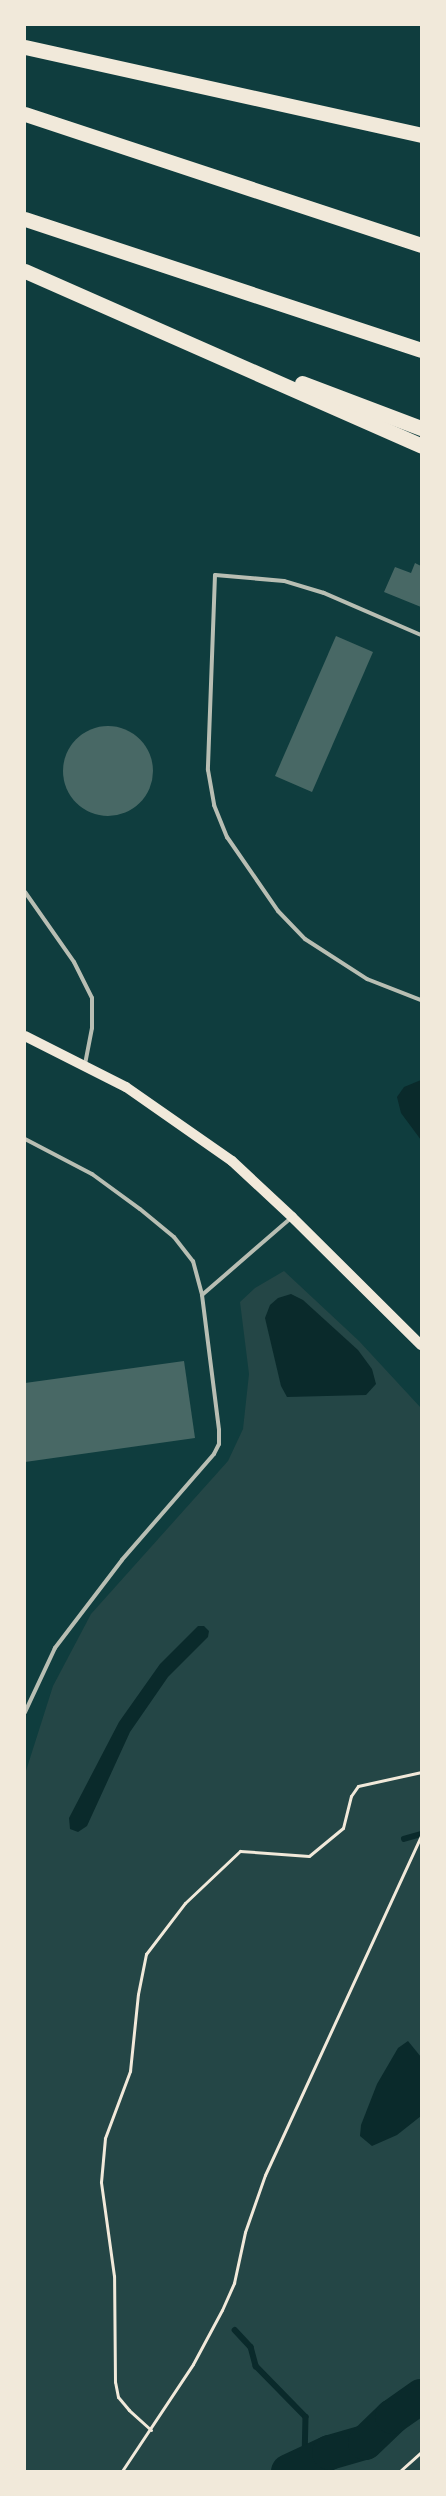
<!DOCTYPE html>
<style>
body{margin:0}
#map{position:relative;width:446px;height:2496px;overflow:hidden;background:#0f3d3e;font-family:Merriweather,serif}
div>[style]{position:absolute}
.green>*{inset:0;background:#244646}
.water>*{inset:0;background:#0a2a2b}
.stream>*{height:5.5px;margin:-2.75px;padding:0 2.75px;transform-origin:2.75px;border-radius:2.75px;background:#0a2a2b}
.river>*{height:35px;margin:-17.5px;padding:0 17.5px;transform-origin:17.5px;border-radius:17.5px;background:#0a2a2b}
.building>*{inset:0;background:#486865}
.round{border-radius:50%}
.path>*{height:3px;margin:-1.5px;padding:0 1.5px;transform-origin:1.5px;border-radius:1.5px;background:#f1e9da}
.service>*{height:4px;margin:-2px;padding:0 2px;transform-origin:2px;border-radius:2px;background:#b8beb3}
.secondary>*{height:10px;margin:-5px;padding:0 5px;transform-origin:5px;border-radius:5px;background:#f1e9da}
.motorway>*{height:15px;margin:-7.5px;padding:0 7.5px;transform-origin:7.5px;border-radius:7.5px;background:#f1e9da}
span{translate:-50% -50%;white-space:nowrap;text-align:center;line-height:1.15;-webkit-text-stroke:4px #f1e9da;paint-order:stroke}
.frame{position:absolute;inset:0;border:26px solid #f1e9da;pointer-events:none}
</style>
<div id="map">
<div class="green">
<i style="clip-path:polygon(284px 1271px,359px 1341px,421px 1408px,421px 2471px,25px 2471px,25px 1774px,53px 1686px,91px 1614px,228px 1461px,243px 1429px,249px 1374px,240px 1302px,255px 1288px)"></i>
</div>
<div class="water">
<i style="clip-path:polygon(421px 1080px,421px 1140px,401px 1113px,397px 1097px,404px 1087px)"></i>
<i style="clip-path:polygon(291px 1294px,303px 1300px,358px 1350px,372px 1369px,376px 1384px,366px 1395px,287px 1397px,281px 1386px,265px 1318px,270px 1305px,278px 1298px)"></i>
<i style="clip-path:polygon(198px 1626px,204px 1626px,209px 1631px,208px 1637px,168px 1677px,130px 1732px,87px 1826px,78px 1832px,70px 1829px,69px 1818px,119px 1722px,160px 1664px)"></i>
<i style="clip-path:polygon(408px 2041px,421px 2057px,421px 2116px,397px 2135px,372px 2146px,360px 2136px,361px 2125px,377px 2084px,398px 2048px)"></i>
</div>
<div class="stream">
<i style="left:404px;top:1839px;width:18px;rotate:-16deg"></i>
<i style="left:235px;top:2330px;width:23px;rotate:47deg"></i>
<i style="left:251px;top:2347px;width:20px;rotate:75deg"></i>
<i style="left:256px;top:2366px;width:71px;rotate:45.6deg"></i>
<i style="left:306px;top:2417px;width:45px;rotate:91.3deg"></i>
</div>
<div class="river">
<i style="left:288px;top:2471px;width:45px;rotate:-24.9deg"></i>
<i style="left:329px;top:2452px;width:37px;rotate:-16deg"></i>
<i style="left:365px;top:2442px;width:37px;rotate:-44deg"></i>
<i style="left:392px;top:2416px;width:35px;rotate:-35deg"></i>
</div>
<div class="building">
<i style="clip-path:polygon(415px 563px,421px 566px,421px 607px,384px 592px,395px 567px,411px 573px)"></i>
<i style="clip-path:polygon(336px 636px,373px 652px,312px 792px,275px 776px)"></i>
<i class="round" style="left:63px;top:726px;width:90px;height:90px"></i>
<i style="clip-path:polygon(184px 1361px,195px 1438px,25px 1462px,25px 1383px)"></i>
</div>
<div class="path">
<i style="left:151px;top:2430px;width:30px;rotate:-138deg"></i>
<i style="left:129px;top:2410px;width:17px;rotate:-130deg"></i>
<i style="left:118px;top:2397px;width:15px;rotate:-101deg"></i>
<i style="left:115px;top:2382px;width:106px;rotate:-90.5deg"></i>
<i style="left:114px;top:2276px;width:95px;rotate:-97.9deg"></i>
<i style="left:101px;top:2182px;width:44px;rotate:-84.8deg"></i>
<i style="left:105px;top:2138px;width:72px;rotate:-69.5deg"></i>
<i style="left:130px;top:2071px;width:77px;rotate:-84.1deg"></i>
<i style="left:138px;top:1994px;width:41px;rotate:-78.7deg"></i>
<i style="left:146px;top:1954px;width:64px;rotate:-52.6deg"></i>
<i style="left:185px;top:1903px;width:76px;rotate:-43.4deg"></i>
<i style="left:240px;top:1851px;width:69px;rotate:4.1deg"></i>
<i style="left:309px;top:1856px;width:44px;rotate:-39.5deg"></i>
<i style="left:343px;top:1828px;width:33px;rotate:-76deg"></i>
<i style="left:351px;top:1796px;width:12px;rotate:-55deg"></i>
<i style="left:358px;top:1786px;width:65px;rotate:-12.5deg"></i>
<i style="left:122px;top:2471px;width:128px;rotate:-56.4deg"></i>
<i style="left:193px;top:2364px;width:61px;rotate:-61.8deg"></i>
<i style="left:222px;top:2310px;width:30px;rotate:-66deg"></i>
<i style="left:234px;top:2283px;width:52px;rotate:-77.8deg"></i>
<i style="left:245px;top:2232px;width:60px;rotate:-70.7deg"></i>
<i style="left:265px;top:2175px;width:373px;rotate:-65.3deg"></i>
<i style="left:400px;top:2471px;width:28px;rotate:-42deg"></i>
</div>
<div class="service">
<i style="left:421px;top:635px;width:106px;rotate:-156.6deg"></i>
<i style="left:324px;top:593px;width:42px;rotate:-163.3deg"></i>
<i style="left:284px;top:581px;width:69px;rotate:-175deg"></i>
<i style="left:215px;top:575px;width:195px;rotate:92.1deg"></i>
<i style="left:208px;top:770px;width:36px;rotate:80deg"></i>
<i style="left:214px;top:805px;width:35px;rotate:68deg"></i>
<i style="left:227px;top:837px;width:90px;rotate:55.4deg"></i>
<i style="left:278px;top:911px;width:39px;rotate:46deg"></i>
<i style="left:305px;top:939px;width:74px;rotate:32.8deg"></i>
<i style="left:367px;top:979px;width:58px;rotate:21.3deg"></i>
<i style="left:25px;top:892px;width:85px;rotate:55deg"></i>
<i style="left:74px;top:962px;width:40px;rotate:63.4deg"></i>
<i style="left:92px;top:998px;width:30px;rotate:90deg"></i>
<i style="left:92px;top:1028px;width:38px;rotate:101deg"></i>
<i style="left:25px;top:1139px;width:76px;rotate:27.6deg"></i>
<i style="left:92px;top:1174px;width:59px;rotate:36.1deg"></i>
<i style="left:140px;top:1209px;width:44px;rotate:39.5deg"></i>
<i style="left:174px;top:1237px;width:31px;rotate:52deg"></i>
<i style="left:193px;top:1261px;width:35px;rotate:75deg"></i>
<i style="left:202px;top:1295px;width:136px;rotate:82.8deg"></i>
<i style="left:219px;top:1430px;width:14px;rotate:90deg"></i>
<i style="left:219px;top:1444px;width:11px;rotate:117deg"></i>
<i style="left:214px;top:1454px;width:140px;rotate:131deg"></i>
<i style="left:122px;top:1560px;width:111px;rotate:127.3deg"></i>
<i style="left:55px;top:1648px;width:71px;rotate:115.1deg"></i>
<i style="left:202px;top:1295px;width:118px;rotate:-40.9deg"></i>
</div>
<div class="secondary">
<i style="left:25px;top:1036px;width:113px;rotate:26.8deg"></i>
<i style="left:126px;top:1087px;width:129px;rotate:34.9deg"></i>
<i style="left:232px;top:1161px;width:82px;rotate:43deg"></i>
<i style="left:292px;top:1217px;width:182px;rotate:44.8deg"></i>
</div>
<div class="motorway">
<i style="left:25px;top:47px;width:406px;rotate:12.5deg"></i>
<i style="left:25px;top:114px;width:417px;rotate:18.3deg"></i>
<i style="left:25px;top:219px;width:417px;rotate:18.3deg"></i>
<i style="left:25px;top:271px;width:433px;rotate:23.8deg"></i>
<i style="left:302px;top:383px;width:127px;rotate:20.7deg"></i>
</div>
<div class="frame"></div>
</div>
